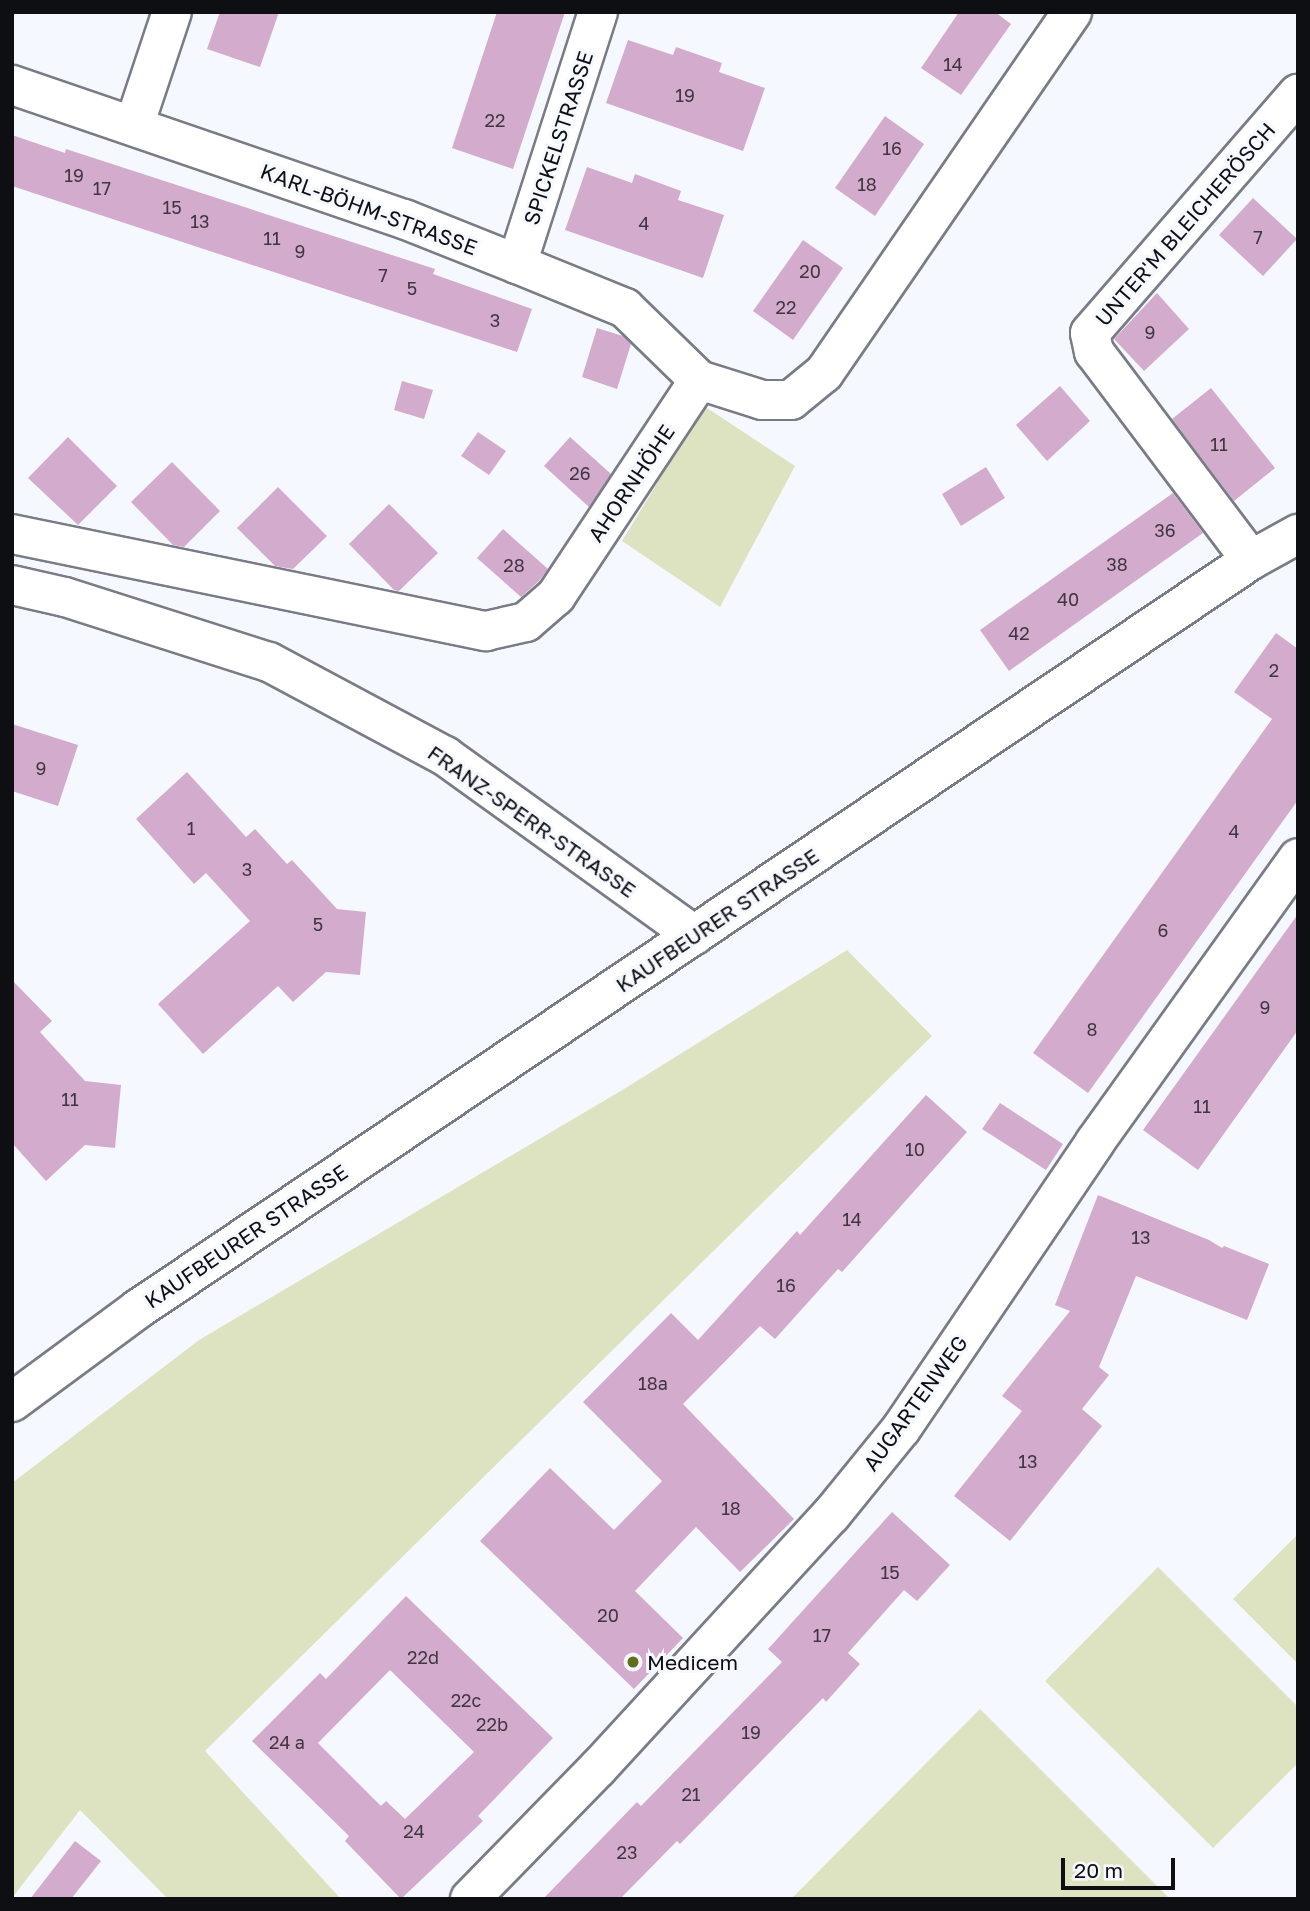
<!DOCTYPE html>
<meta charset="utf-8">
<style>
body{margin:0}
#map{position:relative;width:1310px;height:1911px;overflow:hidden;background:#f6f8ff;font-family:"Golos Text",sans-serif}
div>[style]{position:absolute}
.green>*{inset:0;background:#dde3c1}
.building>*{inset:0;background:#d3abcd}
.roads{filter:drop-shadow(2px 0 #797c86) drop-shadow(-2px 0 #797c86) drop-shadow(0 2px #797c86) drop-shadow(0 -2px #797c86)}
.minor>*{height:38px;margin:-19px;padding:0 19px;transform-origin:19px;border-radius:19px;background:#fff}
.dots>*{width:19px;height:19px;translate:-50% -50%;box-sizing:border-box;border:4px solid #f6f8ff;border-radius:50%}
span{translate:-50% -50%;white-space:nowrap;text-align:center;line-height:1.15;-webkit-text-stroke:6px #f6f8ff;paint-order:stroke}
.number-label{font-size:18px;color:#3f3641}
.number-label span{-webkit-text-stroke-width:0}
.street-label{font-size:21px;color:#0e0f12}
.poi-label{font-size:21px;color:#0e0f12}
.left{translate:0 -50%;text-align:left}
.frame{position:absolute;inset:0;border:14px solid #0e0f12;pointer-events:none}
.scale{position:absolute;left:1061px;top:1858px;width:114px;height:32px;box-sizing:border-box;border:4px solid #0e0f12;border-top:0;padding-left:9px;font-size:21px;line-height:24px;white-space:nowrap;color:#0e0f12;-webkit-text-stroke:5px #f6f8ff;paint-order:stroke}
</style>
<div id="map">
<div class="green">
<i style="clip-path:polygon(704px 406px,795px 466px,720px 607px,622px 541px)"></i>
<i style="clip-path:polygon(847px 950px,932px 1036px,205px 1751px,341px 1899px,168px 1899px,80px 1810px,12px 1898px,12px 1483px,199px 1340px,624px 1089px)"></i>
<i style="clip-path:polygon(1298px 1534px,1298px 1664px,1233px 1599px)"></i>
<i style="clip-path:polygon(1158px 1567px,1298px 1707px,1298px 1763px,1213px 1848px,1045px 1681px)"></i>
<i style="clip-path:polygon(980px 1709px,1170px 1899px,791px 1899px)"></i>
</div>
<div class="building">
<i style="clip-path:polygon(220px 12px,279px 12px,260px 67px,207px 49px)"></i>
<i style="clip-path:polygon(497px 12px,565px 12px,513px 169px,452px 148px)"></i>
<i style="clip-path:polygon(959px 12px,995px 12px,1011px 24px,961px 95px,921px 68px)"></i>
<i style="clip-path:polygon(628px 40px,673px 55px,676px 47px,722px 63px,719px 72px,765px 88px,743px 151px,606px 103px)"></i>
<i style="clip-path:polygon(885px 116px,924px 144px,875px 216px,835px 188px)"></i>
<i style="clip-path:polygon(12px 135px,65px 153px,66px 149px,435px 269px,433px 274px,532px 309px,517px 352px,12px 186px)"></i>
<i style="clip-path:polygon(587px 167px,632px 183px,635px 174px,681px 191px,678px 200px,724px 215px,703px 278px,565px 230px)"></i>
<i style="clip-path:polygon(1253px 198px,1297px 239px,1263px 276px,1219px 235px)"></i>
<i style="clip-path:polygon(803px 240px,843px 268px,793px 340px,753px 311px)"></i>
<i style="clip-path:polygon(1157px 293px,1189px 329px,1144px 371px,1114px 339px)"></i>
<i style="clip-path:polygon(597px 328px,623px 336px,631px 344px,617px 389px,582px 377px)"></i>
<i style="clip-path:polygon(402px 381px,433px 390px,424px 419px,394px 410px)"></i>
<i style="clip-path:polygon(1060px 386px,1090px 421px,1047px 461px,1016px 425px)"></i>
<i style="clip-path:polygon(1211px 388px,1275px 468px,1234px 501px,1172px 419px)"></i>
<i style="clip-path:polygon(478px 432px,506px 451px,489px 475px,461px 456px)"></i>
<i style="clip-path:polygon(68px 437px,117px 486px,78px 525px,28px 478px)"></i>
<i style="clip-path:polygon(570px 437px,611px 474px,589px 507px,544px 466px)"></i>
<i style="clip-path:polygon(172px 462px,220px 511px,184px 547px,173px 545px,131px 502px)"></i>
<i style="clip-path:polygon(986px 467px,1005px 498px,961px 526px,942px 494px)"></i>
<i style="clip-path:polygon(278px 487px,327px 536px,293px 569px,275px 566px,237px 528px)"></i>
<i style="clip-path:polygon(1173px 493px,1203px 533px,1009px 671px,980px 630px)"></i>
<i style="clip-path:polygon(389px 504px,438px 553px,399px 591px,394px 590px,349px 544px)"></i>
<i style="clip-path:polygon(503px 529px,548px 569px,539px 581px,521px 597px,477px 558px)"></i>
<i style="clip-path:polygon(1276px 633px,1298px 649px,1298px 800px,1088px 1093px,1033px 1053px,1272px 719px,1234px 692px)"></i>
<i style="clip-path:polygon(12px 724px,78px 745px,58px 806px,12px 791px)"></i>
<i style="clip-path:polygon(187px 772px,246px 837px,255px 829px,287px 864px,292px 860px,337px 909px,366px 912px,360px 975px,326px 972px,293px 1002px,278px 986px,203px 1054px,158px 1004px,250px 921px,206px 873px,194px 884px,136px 819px)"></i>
<i style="clip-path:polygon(1298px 914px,1298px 1030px,1198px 1170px,1143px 1130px)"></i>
<i style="clip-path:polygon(12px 980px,52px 1021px,40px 1032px,85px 1081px,121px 1085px,115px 1148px,85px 1145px,46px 1181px,12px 1143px)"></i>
<i style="clip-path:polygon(926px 1095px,967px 1132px,842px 1272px,838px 1269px,775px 1339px,760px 1326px,683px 1404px,794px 1519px,740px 1572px,696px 1527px,635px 1591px,683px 1638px,634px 1689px,480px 1541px,550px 1468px,614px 1530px,662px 1481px,583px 1402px,671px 1313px,698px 1340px,797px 1231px,800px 1235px)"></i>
<i style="clip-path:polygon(1000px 1103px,1063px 1144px,1046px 1170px,982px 1129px)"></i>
<i style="clip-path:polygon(1098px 1195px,1209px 1240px,1222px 1248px,1224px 1246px,1269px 1264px,1247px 1320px,1136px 1276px,1099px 1367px,1109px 1375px,1082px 1409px,1102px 1426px,1010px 1541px,954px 1496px,1022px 1411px,1002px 1396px,1070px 1311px,1055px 1305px)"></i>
<i style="clip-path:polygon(892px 1512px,950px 1565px,917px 1601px,904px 1590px,848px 1653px,860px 1664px,826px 1702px,823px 1698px,680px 1844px,677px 1841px,620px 1899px,543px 1899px,637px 1802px,641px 1806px,782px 1662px,768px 1649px)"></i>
<i style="clip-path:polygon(evenodd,406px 1596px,553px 1738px,478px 1816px,483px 1821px,401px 1899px,345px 1841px,349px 1836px,252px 1741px,320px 1673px,326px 1679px,406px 1596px,390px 1670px,474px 1752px,405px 1819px,386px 1801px,381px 1806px,318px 1743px,390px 1670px)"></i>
<i style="clip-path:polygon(75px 1841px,101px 1861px,71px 1899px,30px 1899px)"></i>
</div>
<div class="roads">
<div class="minor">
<i style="left:12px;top:85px;width:414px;rotate:18.9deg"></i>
<i style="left:404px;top:219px;width:122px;rotate:21.7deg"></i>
<i style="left:517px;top:264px;width:117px;rotate:22.2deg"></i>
<i style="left:625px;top:308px;width:103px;rotate:44.2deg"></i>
<i style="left:699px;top:380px;width:66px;rotate:17.6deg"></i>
<i style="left:762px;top:400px;width:29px"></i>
<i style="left:791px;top:400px;width:43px;rotate:-39.3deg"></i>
<i style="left:824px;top:373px;width:438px;rotate:-55.5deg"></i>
<i style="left:134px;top:126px;width:120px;rotate:-71.6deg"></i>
<i style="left:517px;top:264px;width:265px;rotate:-72.2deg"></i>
<i style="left:12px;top:534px;width:484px;rotate:11.6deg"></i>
<i style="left:486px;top:631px;width:41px;rotate:-12.7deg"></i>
<i style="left:526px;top:622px;width:40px;rotate:-41deg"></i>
<i style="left:556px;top:596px;width:259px;rotate:-56.5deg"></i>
<i style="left:1251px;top:560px;width:261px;rotate:-127deg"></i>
<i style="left:1094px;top:352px;width:19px;rotate:-102deg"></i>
<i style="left:1090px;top:333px;width:317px;rotate:-49deg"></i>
<i style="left:12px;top:585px;width:54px;rotate:12.8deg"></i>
<i style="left:65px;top:597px;width:214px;rotate:17.7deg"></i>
<i style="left:269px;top:662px;width:200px;rotate:28.1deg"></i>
<i style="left:445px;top:756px;width:307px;rotate:35.7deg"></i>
<i style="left:12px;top:1402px;width:157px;rotate:-36.4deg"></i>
<i style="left:138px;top:1309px;width:1342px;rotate:-33.94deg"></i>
<i style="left:1251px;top:560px;width:54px;rotate:-29deg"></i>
<i style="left:470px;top:1899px;width:183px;rotate:-45.7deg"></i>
<i style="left:598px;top:1768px;width:344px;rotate:-47.4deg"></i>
<i style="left:831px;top:1515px;width:111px;rotate:-50.9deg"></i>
<i style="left:901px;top:1429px;width:346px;rotate:-55.9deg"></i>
<i style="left:1095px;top:1142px;width:349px;rotate:-54.4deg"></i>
</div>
</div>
<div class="dots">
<i style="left:633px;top:1662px;background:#626f19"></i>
</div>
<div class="number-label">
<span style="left:953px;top:64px">14</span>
<span style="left:685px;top:95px">19</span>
<span style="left:495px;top:120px">22</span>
<span style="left:892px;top:148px">16</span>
<span style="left:74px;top:175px">19</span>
<span style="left:867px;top:184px">18</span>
<span style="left:102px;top:188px">17</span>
<span style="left:172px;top:207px">15</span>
<span style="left:200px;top:221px">13</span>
<span style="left:644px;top:223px">4</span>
<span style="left:1258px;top:237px">7</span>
<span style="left:272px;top:238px">11</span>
<span style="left:300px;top:251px">9</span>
<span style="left:810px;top:271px">20</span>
<span style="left:383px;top:275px">7</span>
<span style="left:412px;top:288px">5</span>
<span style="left:786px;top:307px">22</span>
<span style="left:495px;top:320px">3</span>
<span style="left:1150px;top:332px">9</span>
<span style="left:1219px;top:444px">11</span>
<span style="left:580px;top:473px">26</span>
<span style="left:1165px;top:530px">36</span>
<span style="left:1117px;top:564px">38</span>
<span style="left:514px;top:565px">28</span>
<span style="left:1068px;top:599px">40</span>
<span style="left:1019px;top:633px">42</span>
<span style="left:1274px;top:670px">2</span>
<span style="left:41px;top:768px">9</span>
<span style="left:191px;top:828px">1</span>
<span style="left:1234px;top:831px">4</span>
<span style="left:247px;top:869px">3</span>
<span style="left:318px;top:924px">5</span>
<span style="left:1163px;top:930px">6</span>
<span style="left:1265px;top:1007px">9</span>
<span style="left:1092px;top:1029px">8</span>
<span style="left:70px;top:1099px">11</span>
<span style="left:1202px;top:1106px">11</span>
<span style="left:915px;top:1149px">10</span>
<span style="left:852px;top:1219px">14</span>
<span style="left:1141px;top:1237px">13</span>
<span style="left:786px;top:1285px">16</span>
<span style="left:653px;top:1383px">18a</span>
<span style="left:1028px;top:1461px">13</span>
<span style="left:731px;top:1508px">18</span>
<span style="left:890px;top:1572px">15</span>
<span style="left:608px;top:1615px">20</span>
<span style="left:822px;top:1635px">17</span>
<span style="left:423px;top:1657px">22d</span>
<span style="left:466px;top:1700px">22c</span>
<span style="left:492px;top:1724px">22b</span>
<span style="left:751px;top:1732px">19</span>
<span style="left:287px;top:1742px">24 a</span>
<span style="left:691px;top:1794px">21</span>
<span style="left:414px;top:1831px">24</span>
<span style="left:627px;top:1852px">23</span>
</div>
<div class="street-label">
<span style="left:558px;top:138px;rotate:-72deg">SPICKELSTRASSE</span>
<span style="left:369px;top:209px;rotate:20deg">KARL-BÖHM-STRASSE</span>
<span style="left:1185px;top:224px;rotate:-49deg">UNTER'M BLEICHERÖSCH</span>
<span style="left:631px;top:483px;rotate:-56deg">AHORNHÖHE</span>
<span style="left:532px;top:821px;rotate:35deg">FRANZ-SPERR-STRASSE</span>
<span style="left:717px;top:920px;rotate:-34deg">KAUFBEURER STRASSE</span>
<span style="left:246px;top:1236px;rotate:-34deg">KAUFBEURER STRASSE</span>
<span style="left:915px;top:1403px;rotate:-54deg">AUGARTENWEG</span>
</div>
<div class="poi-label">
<span class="left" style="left:647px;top:1662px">Medicem</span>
</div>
<div class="frame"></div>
<div class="scale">20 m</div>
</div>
